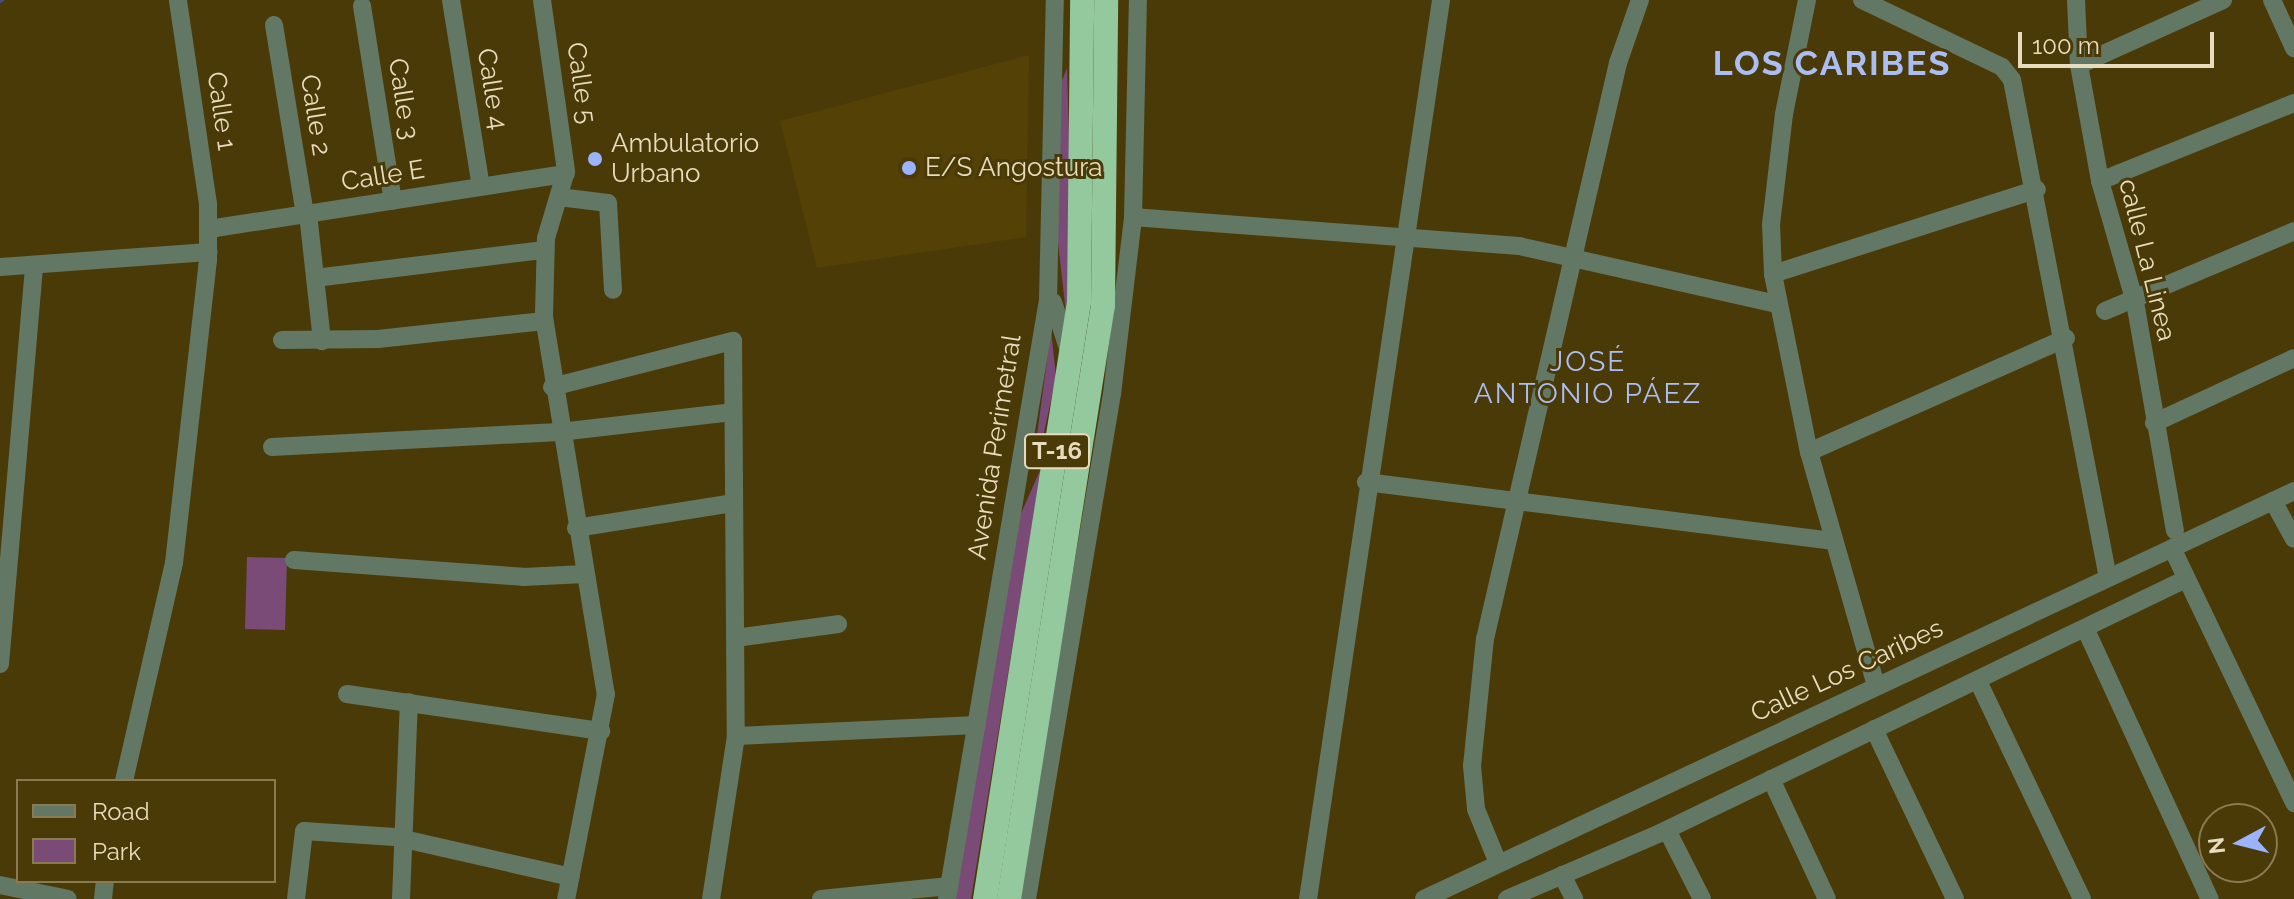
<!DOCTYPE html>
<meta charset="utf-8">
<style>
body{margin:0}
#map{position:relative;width:2294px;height:899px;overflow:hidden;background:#4a3a08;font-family:Raleway,sans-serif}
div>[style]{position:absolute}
.built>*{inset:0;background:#544106}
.green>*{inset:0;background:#7a4b77}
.stream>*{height:4px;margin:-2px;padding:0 2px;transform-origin:2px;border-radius:2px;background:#40518b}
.minor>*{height:18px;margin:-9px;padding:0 9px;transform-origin:9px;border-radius:9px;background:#627865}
.highway>*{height:24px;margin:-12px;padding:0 12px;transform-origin:12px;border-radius:12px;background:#93c99c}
.dots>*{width:22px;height:22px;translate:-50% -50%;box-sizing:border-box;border:4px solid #4a3a08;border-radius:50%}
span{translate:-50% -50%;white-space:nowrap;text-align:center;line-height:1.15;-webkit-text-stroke:6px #4a3a08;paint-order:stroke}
.shield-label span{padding:2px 6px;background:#4a3a08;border:2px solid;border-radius:6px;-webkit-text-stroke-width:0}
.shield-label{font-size:24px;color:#e8dcbe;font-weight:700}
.street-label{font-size:26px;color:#e8dcbe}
.poi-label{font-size:26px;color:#e8dcbe}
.left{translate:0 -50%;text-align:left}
.neighbourhood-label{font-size:28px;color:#abbef4;letter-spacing:2px}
.district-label{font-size:34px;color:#abbef4;font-weight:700;letter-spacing:2px}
.legend{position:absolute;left:16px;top:779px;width:260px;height:104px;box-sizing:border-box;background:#4a3a08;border:2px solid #897b51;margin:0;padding:10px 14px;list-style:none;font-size:24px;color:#e8dcbe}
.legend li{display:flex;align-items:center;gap:16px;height:40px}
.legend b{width:40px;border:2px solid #897b51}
.north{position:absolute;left:2198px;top:803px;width:80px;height:80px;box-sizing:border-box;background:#4a3a08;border:2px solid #897b51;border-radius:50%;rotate:263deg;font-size:22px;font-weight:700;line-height:32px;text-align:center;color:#e8dcbe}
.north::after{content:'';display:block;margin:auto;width:28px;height:36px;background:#9bb4fd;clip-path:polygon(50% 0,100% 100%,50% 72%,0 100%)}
.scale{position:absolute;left:2018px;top:32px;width:196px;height:36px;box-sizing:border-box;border:4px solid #e8dcbe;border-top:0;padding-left:10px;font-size:24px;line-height:28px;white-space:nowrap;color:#e8dcbe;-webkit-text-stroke:6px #4a3a08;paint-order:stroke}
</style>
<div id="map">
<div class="built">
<i style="clip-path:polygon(1029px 55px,1026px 237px,817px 268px,780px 121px)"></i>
</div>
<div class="green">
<i style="clip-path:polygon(1067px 68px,1072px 248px,1066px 313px,1056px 225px,1057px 93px)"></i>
<i style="clip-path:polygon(1051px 330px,1056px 377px,1043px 437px,1036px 443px)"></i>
<i style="clip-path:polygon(1042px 466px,971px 899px,952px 899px,1019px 518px)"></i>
<i style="clip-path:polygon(247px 557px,287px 558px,285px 630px,245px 629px)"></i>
</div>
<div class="stream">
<i style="left:0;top:1px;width:2px;rotate:-27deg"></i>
</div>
<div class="minor">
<i style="left:451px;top:0;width:189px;rotate:80.9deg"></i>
<i style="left:542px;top:0;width:173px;rotate:82deg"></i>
<i style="left:566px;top:171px;width:70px;rotate:106.6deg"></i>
<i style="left:546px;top:238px;width:79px;rotate:91.5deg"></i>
<i style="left:544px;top:317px;width:382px;rotate:80.7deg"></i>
<i style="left:606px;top:694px;width:209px;rotate:101deg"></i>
<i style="left:1807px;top:0;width:116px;rotate:101.4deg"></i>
<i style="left:1784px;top:114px;width:111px;rotate:96.7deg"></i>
<i style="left:1771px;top:224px;width:50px;rotate:87.7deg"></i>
<i style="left:1773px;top:274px;width:182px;rotate:78.6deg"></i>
<i style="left:1809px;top:452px;width:243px;rotate:74deg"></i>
<i style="left:1862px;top:0;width:155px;rotate:25.6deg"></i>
<i style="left:2002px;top:67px;width:16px;rotate:52deg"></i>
<i style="left:2012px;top:80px;width:507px;rotate:79.09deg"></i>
<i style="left:2076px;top:0;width:65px;rotate:87.4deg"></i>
<i style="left:2079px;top:65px;width:118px;rotate:79.7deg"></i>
<i style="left:2100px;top:181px;width:126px;rotate:73.9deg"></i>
<i style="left:2135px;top:302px;width:232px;rotate:80.1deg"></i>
<i style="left:2272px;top:0;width:53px;rotate:65.4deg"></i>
<i style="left:362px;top:6px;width:197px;rotate:81deg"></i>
<i style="left:274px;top:25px;width:192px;rotate:80.7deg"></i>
<i style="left:2079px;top:65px;width:158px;rotate:-24.3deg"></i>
<i style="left:2100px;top:181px;width:209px;rotate:-21.9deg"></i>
<i style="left:559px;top:197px;width:49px;rotate:7deg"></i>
<i style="left:608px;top:203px;width:87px;rotate:86.7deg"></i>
<i style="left:308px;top:214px;width:128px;rotate:83.7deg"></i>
<i style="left:1133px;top:217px;width:387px;rotate:4.3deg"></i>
<i style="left:1519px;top:246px;width:263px;rotate:12.7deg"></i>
<i style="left:209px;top:229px;width:361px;rotate:-8.8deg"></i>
<i style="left:0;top:267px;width:209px;rotate:-4.1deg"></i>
<i style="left:1773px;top:274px;width:277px;rotate:-17.8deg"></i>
<i style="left:315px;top:278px;width:231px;rotate:-7deg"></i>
<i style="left:1053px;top:302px;width:58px;rotate:71.9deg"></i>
<i style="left:2105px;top:311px;width:205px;rotate:-22.9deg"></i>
<i style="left:282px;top:340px;width:96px;rotate:-0.6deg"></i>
<i style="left:378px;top:339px;width:167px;rotate:-6.2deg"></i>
<i style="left:552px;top:387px;width:187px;rotate:-14.3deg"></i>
<i style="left:733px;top:341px;width:395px;rotate:89.6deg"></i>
<i style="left:736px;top:736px;width:165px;rotate:98.7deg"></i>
<i style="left:2154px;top:423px;width:154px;rotate:-24.9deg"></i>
<i style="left:272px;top:447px;width:288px;rotate:-3deg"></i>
<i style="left:560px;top:432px;width:173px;rotate:-6.6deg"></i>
<i style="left:1809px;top:452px;width:281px;rotate:-23.9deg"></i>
<i style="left:1366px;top:482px;width:472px;rotate:7.2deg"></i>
<i style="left:2273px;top:501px;width:43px;rotate:61.1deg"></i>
<i style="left:576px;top:528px;width:160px;rotate:-9deg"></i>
<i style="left:2172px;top:548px;width:283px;rotate:64.4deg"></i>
<i style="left:294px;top:560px;width:230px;rotate:4.2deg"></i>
<i style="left:523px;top:577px;width:62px;rotate:-2.8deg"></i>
<i style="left:2086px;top:630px;width:296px;rotate:65.3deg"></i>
<i style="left:735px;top:638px;width:104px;rotate:-7.7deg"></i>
<i style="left:0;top:664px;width:400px;rotate:-85.1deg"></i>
<i style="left:1978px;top:681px;width:242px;rotate:64.5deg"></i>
<i style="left:347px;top:694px;width:257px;rotate:8.3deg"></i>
<i style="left:1874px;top:729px;width:188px;rotate:64.5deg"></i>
<i style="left:736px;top:736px;width:241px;rotate:-2.6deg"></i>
<i style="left:1771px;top:779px;width:132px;rotate:65deg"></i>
<i style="left:124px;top:781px;width:224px;rotate:-77.1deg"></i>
<i style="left:174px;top:563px;width:305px;rotate:-83.6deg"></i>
<i style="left:208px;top:260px;width:56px;rotate:-90deg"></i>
<i style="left:208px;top:204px;width:206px;rotate:-98.4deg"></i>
<i style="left:1667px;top:830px;width:77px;rotate:63.1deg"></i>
<i style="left:1498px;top:863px;width:58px;rotate:-112.2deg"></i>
<i style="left:1476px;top:809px;width:43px;rotate:-95.3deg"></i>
<i style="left:1472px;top:766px;width:128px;rotate:-84.2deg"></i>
<i style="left:1485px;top:639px;width:591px;rotate:-77deg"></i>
<i style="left:1618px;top:63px;width:67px;rotate:-70.8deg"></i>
<i style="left:1562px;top:875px;width:27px;rotate:63deg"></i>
<i style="left:0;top:885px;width:69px;rotate:11.6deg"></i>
<i style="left:103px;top:899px;width:18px;rotate:-84deg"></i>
<i style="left:296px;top:899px;width:68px;rotate:-83.3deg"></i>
<i style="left:304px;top:831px;width:91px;rotate:3.8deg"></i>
<i style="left:395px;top:837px;width:180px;rotate:12.8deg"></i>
<i style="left:401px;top:899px;width:197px;rotate:-87.7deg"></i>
<i style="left:821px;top:899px;width:129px;rotate:-5.8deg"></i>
<i style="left:947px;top:899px;width:607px;rotate:-80.43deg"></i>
<i style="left:1048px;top:300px;width:300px;rotate:-88.7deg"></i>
<i style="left:1027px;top:899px;width:512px;rotate:-80.45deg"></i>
<i style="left:1112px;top:394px;width:178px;rotate:-83.2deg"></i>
<i style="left:1133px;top:217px;width:217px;rotate:-88.7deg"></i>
<i style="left:1308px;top:899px;width:909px;rotate:-81.58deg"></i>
<i style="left:1424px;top:899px;width:961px;rotate:-25.12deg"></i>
<i style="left:1507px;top:899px;width:167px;rotate:-23.3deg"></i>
<i style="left:1660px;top:833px;width:584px;rotate:-25.78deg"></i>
</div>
<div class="highway">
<i style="left:985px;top:899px;width:604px;rotate:-81.05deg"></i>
<i style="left:1079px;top:302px;width:302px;rotate:-89.4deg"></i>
<i style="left:1009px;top:899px;width:601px;rotate:-81.01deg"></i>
<i style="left:1103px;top:305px;width:305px;rotate:-89.4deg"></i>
</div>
<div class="dots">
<i style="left:595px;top:159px;background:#9bb4fd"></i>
<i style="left:909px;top:168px;background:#9bb4fd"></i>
</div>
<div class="shield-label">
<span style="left:1057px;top:451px">T-16</span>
</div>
<div class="street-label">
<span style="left:581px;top:83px;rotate:82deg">Calle 5</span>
<span style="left:492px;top:89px;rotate:81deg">Calle 4</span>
<span style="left:403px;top:99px;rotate:81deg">Calle 3</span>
<span style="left:221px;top:111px;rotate:82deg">Calle 1</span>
<span style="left:315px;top:115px;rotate:81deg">Calle 2</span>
<span style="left:383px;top:176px;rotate:-9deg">Calle E</span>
<span style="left:2147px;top:260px;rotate:76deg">calle La Linea</span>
<span style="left:995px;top:447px;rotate:-81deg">Avenida Perimetral</span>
<span style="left:1847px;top:671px;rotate:-25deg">Calle Los Caribes</span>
</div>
<div class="poi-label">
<span class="left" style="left:611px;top:159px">Ambulatorio<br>Urbano</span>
<span class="left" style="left:925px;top:168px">E/S Angostura</span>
</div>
<div class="neighbourhood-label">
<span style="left:1588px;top:378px">JOSÉ<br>ANTONIO PÁEZ</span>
</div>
<div class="district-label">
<span style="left:1832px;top:64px">LOS CARIBES</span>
</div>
<ul class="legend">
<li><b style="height:10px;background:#627865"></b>Road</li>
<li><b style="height:22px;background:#7a4b77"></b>Park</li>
</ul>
<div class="north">N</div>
<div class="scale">100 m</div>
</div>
